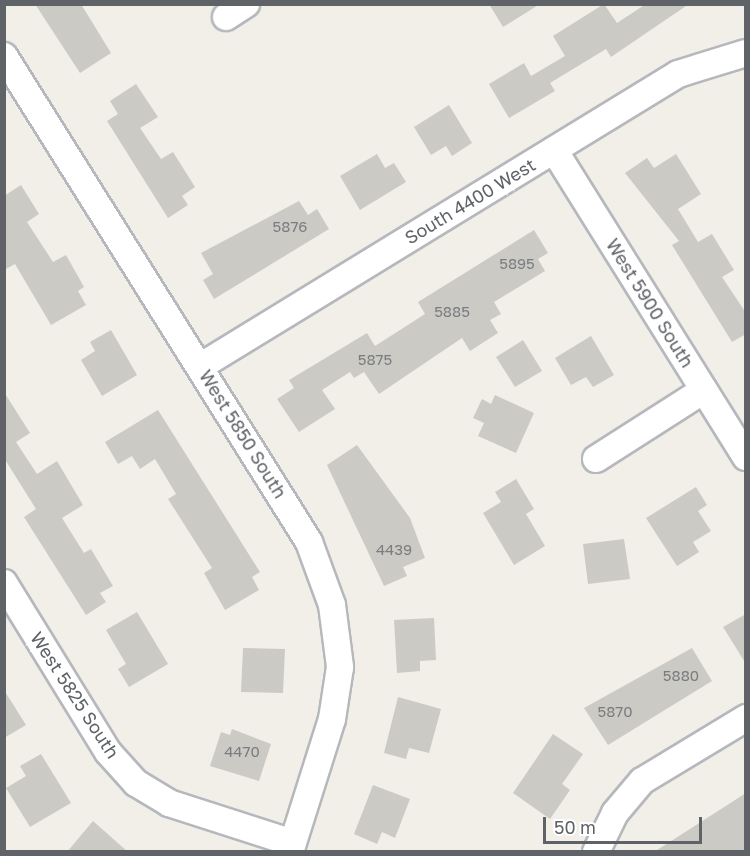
<!DOCTYPE html>
<style>
body{margin:0}
#map{position:relative;width:750px;height:856px;overflow:hidden;background:#f1efe8;font-family:"Golos Text",sans-serif}
div>[style]{position:absolute}
.building>*{inset:0;background:#cccac5}
.roads{filter:drop-shadow(2px 0 #b5b8bc) drop-shadow(-2px 0 #b5b8bc) drop-shadow(0 2px #b5b8bc) drop-shadow(0 -2px #b5b8bc)}
.minor>*{height:26px;margin:-13px;padding:0 13px;transform-origin:13px;border-radius:13px;background:#fff}
span{translate:-50% -50%;white-space:nowrap;text-align:center;line-height:1.15;-webkit-text-stroke:6px #fff;paint-order:stroke}
.number-label{font-size:15px;color:#7a7d7f}
.number-label span{-webkit-text-stroke-width:0}
.street-label{font-size:18px;color:#5f6368}
.frame{position:absolute;inset:0;border:6px solid #5f6368;pointer-events:none}
.scale{position:absolute;left:543px;top:817px;width:159px;height:27px;box-sizing:border-box;border:3px solid #5f6368;border-top:0;padding-left:8px;font-size:18px;line-height:21px;white-space:nowrap;color:#5f6368;-webkit-text-stroke:4px #fff;paint-order:stroke}
</style>
<div id="map">
<div class="building">
<i style="clip-path:polygon(35px 4px,81px 4px,111px 53px,80px 73px)"></i>
<i style="clip-path:polygon(489px 4px,540px 4px,503px 27px)"></i>
<i style="clip-path:polygon(604px 4px,617px 23px,646px 4px,689px 4px,611px 57px,606px 49px,550px 83px,555px 91px,509px 118px,489px 84px,524px 63px,531px 76px,565px 56px,553px 36px)"></i>
<i style="clip-path:polygon(136px 84px,158px 117px,140px 128px,161px 159px,173px 152px,195px 187px,182px 196px,188px 205px,168px 218px,107px 121px,118px 114px,110px 101px)"></i>
<i style="clip-path:polygon(449px 105px,472px 143px,452px 156px,446px 146px,431px 155px,414px 127px)"></i>
<i style="clip-path:polygon(377px 154px,385px 168px,394px 163px,406px 182px,360px 210px,340px 176px)"></i>
<i style="clip-path:polygon(676px 154px,701px 194px,678px 209px,698px 242px,712px 234px,734px 270px,722px 277px,746px 313px,746px 334px,732px 342px,672px 245px,679px 241px,625px 173px,647px 158px,654px 168px)"></i>
<i style="clip-path:polygon(21px 185px,39px 214px,27px 222px,53px 262px,66px 255px,84px 287px,78px 291px,86px 305px,51px 325px,15px 264px,4px 270px,4px 196px)"></i>
<i style="clip-path:polygon(299px 201px,308px 215px,317px 209px,329px 229px,214px 299px,203px 280px,213px 274px,201px 253px)"></i>
<i style="clip-path:polygon(534px 230px,548px 253px,538px 259px,545px 271px,494px 302px,501px 314px,490px 320px,498px 333px,470px 351px,462px 338px,379px 394px,364px 372px,354px 378px,350px 372px,322px 390px,335px 409px,299px 432px,277px 399px,294px 388px,289px 380px,367px 333px,375px 346px,425px 314px,418px 302px)"></i>
<i style="clip-path:polygon(111px 330px,137px 375px,102px 396px,81px 360px,95px 351px,90px 342px)"></i>
<i style="clip-path:polygon(591px 336px,614px 375px,593px 387px,586px 377px,571px 385px,555px 358px)"></i>
<i style="clip-path:polygon(523px 340px,542px 371px,515px 387px,496px 357px)"></i>
<i style="clip-path:polygon(4px 392px,30px 433px,16px 442px,37px 474px,57px 461px,83px 505px,62px 518px,84px 553px,91px 549px,113px 586px,100px 593px,106px 602px,86px 615px,24px 517px,36px 509px,4px 458px)"></i>
<i style="clip-path:polygon(495px 395px,534px 413px,516px 453px,478px 436px,484px 423px,473px 418px,482px 399px,491px 404px)"></i>
<i style="clip-path:polygon(158px 410px,260px 572px,252px 577px,259px 590px,225px 610px,204px 573px,212px 568px,168px 499px,176px 494px,155px 459px,140px 469px,132px 456px,118px 464px,105px 442px)"></i>
<i style="clip-path:polygon(357px 445px,410px 518px,425px 558px,403px 567px,407px 576px,384px 586px,327px 465px)"></i>
<i style="clip-path:polygon(516px 479px,534px 509px,526px 514px,545px 546px,514px 565px,483px 513px,501px 502px,495px 492px)"></i>
<i style="clip-path:polygon(696px 487px,707px 505px,698px 511px,711px 531px,693px 542px,699px 552px,677px 566px,646px 518px)"></i>
<i style="clip-path:polygon(624px 539px,630px 579px,588px 584px,583px 544px)"></i>
<i style="clip-path:polygon(137px 612px,168px 664px,129px 687px,118px 669px,126px 664px,106px 630px)"></i>
<i style="clip-path:polygon(746px 614px,746px 664px,723px 627px)"></i>
<i style="clip-path:polygon(434px 618px,436px 660px,420px 661px,420px 671px,397px 673px,394px 620px)"></i>
<i style="clip-path:polygon(243px 648px,285px 649px,283px 693px,241px 692px)"></i>
<i style="clip-path:polygon(692px 648px,712px 681px,608px 745px,584px 708px)"></i>
<i style="clip-path:polygon(4px 690px,26px 725px,4px 738px)"></i>
<i style="clip-path:polygon(398px 697px,441px 709px,429px 753px,409px 748px,406px 759px,384px 753px)"></i>
<i style="clip-path:polygon(232px 729px,271px 744px,259px 781px,210px 766px,221px 732px,230px 735px)"></i>
<i style="clip-path:polygon(553px 734px,583px 754px,562px 784px,570px 790px,550px 819px,513px 793px)"></i>
<i style="clip-path:polygon(41px 754px,71px 803px,30px 827px,6px 788px,26px 776px,20px 766px)"></i>
<i style="clip-path:polygon(373px 785px,410px 799px,395px 838px,382px 832px,377px 844px,354px 834px)"></i>
<i style="clip-path:polygon(746px 793px,746px 852px,654px 852px)"></i>
<i style="clip-path:polygon(93px 821px,128px 852px,67px 852px)"></i>
</div>
<div class="roads">
<div class="minor">
<i style="left:226px;top:17px;width:24px;rotate:-33deg"></i>
<i style="left:4px;top:56px;width:574px;rotate:57.89deg"></i>
<i style="left:309px;top:542px;width:67px;rotate:69.9deg"></i>
<i style="left:332px;top:605px;width:63px;rotate:82.6deg"></i>
<i style="left:340px;top:667px;width:53px;rotate:98.7deg"></i>
<i style="left:332px;top:719px;width:139px;rotate:107.5deg"></i>
<i style="left:554px;top:150px;width:362px;rotate:58deg"></i>
<i style="left:201px;top:366px;width:559px;rotate:-31.47deg"></i>
<i style="left:678px;top:74px;width:71px;rotate:-17.2deg"></i>
<i style="left:596px;top:459px;width:128px;rotate:-32.6deg"></i>
<i style="left:4px;top:583px;width:198px;rotate:58.4deg"></i>
<i style="left:108px;top:752px;width:42px;rotate:47.9deg"></i>
<i style="left:136px;top:783px;width:39px;rotate:31deg"></i>
<i style="left:169px;top:803px;width:130px;rotate:17.9deg"></i>
<i style="left:596px;top:852px;width:43px;rotate:-64deg"></i>
<i style="left:615px;top:813px;width:42px;rotate:-49.8deg"></i>
<i style="left:642px;top:781px;width:122px;rotate:-31.2deg"></i>
</div>
</div>
<div class="number-label">
<span style="left:290px;top:227px">5876</span>
<span style="left:517px;top:264px">5895</span>
<span style="left:452px;top:312px">5885</span>
<span style="left:375px;top:360px">5875</span>
<span style="left:394px;top:550px">4439</span>
<span style="left:681px;top:676px">5880</span>
<span style="left:615px;top:712px">5870</span>
<span style="left:242px;top:752px">4470</span>
</div>
<div class="street-label">
<span style="left:470px;top:201px;rotate:-31deg">South 4400 West</span>
<span style="left:650px;top:303px;rotate:58deg">West 5900 South</span>
<span style="left:243px;top:434px;rotate:58deg">West 5850 South</span>
<span style="left:75px;top:695px;rotate:57deg">West 5825 South</span>
</div>
<div class="frame"></div>
<div class="scale">50 m</div>
</div>
